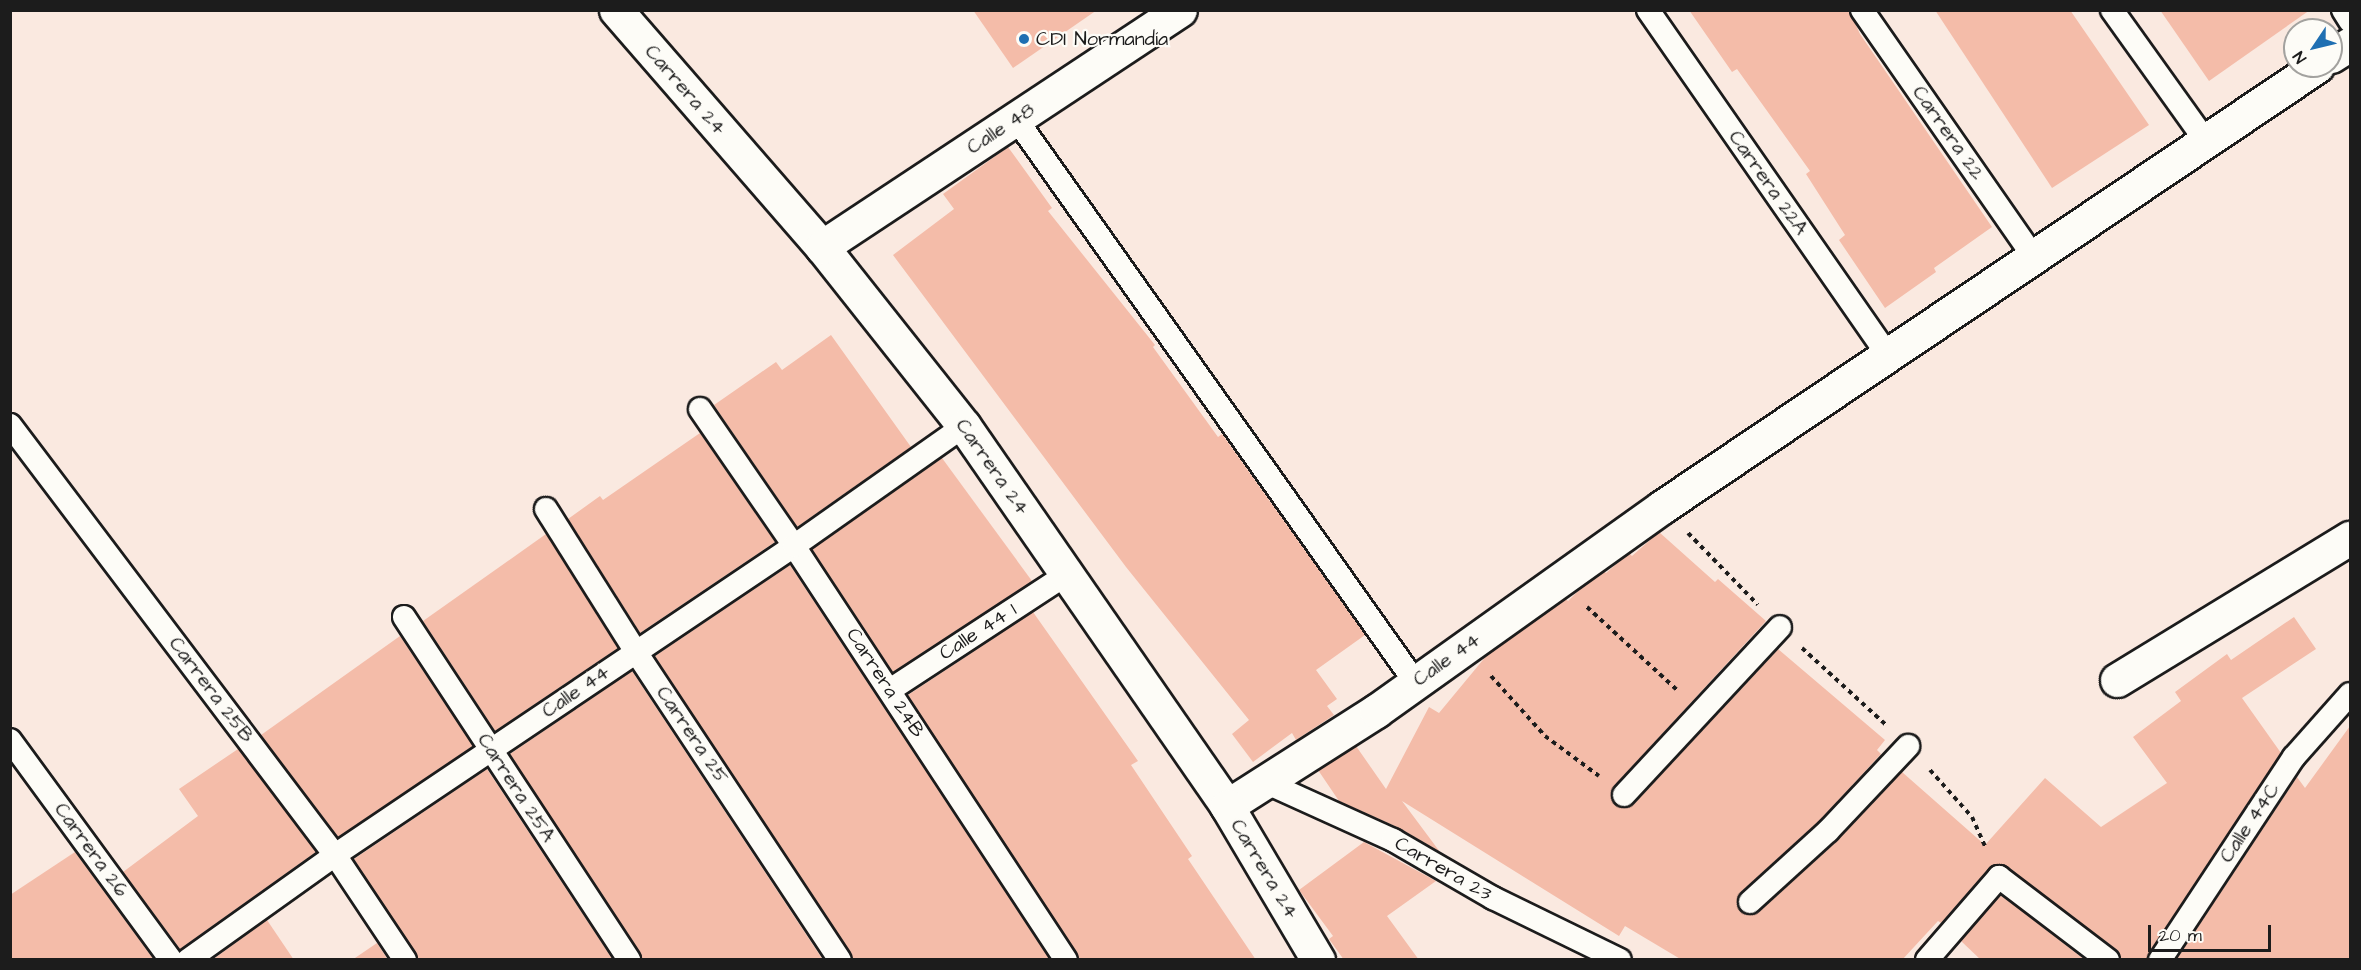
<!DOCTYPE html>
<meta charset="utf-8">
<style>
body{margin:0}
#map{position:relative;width:2361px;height:970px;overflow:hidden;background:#fae9e0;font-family:"Architects Daughter",sans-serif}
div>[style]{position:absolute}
.building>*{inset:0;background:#f4bca9}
.path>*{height:4px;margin-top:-2px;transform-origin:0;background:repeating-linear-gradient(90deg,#1c1c1c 0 4.5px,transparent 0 9px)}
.roads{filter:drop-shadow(2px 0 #1c1c1c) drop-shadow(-2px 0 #1c1c1c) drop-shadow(0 2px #1c1c1c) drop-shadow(0 -2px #1c1c1c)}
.service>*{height:22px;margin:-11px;padding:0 11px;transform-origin:11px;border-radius:11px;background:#fdfcf7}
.minor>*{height:33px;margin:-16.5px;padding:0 16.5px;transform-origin:16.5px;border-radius:16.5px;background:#fdfcf7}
.tertiary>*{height:33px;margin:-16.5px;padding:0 16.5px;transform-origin:16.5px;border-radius:16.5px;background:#fdfcf7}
.dots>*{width:16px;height:16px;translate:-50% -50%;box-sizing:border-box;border:3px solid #fdfcf7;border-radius:50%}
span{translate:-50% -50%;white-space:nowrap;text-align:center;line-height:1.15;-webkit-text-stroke:4.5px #fdfcf7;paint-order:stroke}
.poi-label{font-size:20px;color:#1c1c1c}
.left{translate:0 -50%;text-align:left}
.street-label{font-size:20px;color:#1c1c1c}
.frame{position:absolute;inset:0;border:12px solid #1c1c1c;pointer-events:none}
.north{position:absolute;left:2283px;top:18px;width:60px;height:60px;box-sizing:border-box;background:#fdfcf7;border:2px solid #a3a29f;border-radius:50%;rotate:235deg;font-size:16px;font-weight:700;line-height:24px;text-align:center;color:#1c1c1c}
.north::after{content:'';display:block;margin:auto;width:21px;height:27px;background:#1f6fb2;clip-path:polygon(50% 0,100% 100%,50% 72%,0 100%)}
.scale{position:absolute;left:2148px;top:925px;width:123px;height:27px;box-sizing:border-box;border:3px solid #1c1c1c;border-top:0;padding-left:8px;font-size:18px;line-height:21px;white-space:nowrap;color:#1c1c1c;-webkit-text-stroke:4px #fdfcf7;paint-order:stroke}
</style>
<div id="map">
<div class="building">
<i style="clip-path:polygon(973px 10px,1097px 10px,1013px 68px)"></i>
<i style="clip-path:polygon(1689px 10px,1849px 10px,1860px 34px,1992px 227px,1934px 268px,1936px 272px,1885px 308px,1839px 240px,1845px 235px,1806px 174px,1810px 171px,1737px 69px,1732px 72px)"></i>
<i style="clip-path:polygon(1935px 10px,2070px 10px,2149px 125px,2052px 188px)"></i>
<i style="clip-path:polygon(2160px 10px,2310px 10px,2209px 81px)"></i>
<i style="clip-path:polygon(1008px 147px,1052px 208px,1048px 211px,1155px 345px,1153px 347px,1218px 437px,1222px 434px,1365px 635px,1316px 670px,1337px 699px,1327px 706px,1334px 715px,1296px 740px,1292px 733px,1253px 762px,1232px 734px,1249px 720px,1126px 567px,893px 255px,954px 209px,943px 194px)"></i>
<i style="clip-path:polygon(831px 335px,911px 447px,797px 527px,714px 405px,776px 362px,782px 370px)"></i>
<i style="clip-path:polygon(700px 433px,775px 542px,640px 633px,568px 519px,600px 496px,603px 500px)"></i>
<i style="clip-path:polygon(942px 458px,1032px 581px,893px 672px,812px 549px)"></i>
<i style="clip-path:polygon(1659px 532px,1715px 582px,1718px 579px,1766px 621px,1614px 786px,1611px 798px,1615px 805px,1627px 808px,1634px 804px,1778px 649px,1885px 740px,1877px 750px,1881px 754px,1819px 821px,1741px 892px,1737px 905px,1746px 915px,1759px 912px,1837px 841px,1902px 772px,1985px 845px,2045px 778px,2101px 827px,2167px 783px,2133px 737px,2181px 701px,2175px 692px,2227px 654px,2231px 660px,2294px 617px,2316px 649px,2242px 698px,2281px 753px,2147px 960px,2121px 960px,2116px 949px,2000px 864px,1989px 868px,1941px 923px,1938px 921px,1902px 960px,1682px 960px,1625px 926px,1619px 936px,1402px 801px,1440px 852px,1399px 828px,1339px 801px,1318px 770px,1356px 746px,1386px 789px,1429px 707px,1439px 713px,1487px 655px,1566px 599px,1568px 601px,1581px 588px,1604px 571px,1606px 573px,1629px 553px,1632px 556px)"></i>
<i style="clip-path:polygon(546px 534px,618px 648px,495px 731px,423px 621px)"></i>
<i style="clip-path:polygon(790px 565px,1050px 960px,853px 960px,655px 656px)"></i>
<i style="clip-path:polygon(1033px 612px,1138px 761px,1131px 765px,1192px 856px,1188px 859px,1256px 960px,1079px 960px,908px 695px)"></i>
<i style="clip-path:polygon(400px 636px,473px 746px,338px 837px,261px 735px)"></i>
<i style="clip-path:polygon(632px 671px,823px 960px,642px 960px,510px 754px)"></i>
<i style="clip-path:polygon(2350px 726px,2350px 960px,2176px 960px,2297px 777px,2305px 788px)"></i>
<i style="clip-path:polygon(238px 749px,316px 852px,180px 949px,123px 872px,198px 816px,179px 789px)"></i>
<i style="clip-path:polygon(487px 769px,613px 960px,418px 960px,354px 859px)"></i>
<i style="clip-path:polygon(1364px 842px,1436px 881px,1387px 916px,1419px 960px,1344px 960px,1329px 939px,1333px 936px,1299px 890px)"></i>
<i style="clip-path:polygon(75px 852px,154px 960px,10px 960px,10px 895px)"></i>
<i style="clip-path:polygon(2001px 895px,2085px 960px,1981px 960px,1961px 941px)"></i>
<i style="clip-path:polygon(267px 920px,294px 960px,212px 960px)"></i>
<i style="clip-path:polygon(377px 943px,388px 960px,352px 960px)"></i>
</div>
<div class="path">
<i style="left:1688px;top:533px;width:100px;rotate:45.8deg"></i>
<i style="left:1587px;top:607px;width:124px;rotate:42.7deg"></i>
<i style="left:1802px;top:648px;width:113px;rotate:42.5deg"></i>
<i style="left:1491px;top:676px;width:81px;rotate:48deg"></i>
<i style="left:1545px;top:736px;width:67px;rotate:36.5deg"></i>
<i style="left:1930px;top:770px;width:63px;rotate:48.2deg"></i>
<i style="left:1972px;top:817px;width:35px;rotate:66deg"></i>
</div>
<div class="roads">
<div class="service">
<i style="left:1648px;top:10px;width:420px;rotate:55.2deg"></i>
<i style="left:1862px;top:10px;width:300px;rotate:55.2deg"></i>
<i style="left:2112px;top:10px;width:160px;rotate:54.4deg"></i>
<i style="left:2343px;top:10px;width:13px;rotate:58deg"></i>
<i style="left:1016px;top:119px;width:690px;rotate:54.67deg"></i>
<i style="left:700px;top:409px;width:166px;rotate:55.5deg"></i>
<i style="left:794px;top:546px;width:495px;rotate:56.7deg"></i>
<i style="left:10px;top:425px;width:539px;rotate:52.92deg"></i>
<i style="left:335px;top:855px;width:126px;rotate:56.3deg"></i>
<i style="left:546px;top:509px;width:169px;rotate:57.8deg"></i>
<i style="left:636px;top:652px;width:369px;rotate:56.5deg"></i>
<i style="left:404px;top:617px;width:410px;rotate:56.7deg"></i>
<i style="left:890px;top:690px;width:212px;rotate:-33.2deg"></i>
<i style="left:10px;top:740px;width:273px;rotate:53.8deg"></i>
<i style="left:1265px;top:782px;width:141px;rotate:24.4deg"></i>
<i style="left:1393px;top:840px;width:116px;rotate:30.1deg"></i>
<i style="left:1493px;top:898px;width:141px;rotate:26deg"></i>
<i style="left:1624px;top:795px;width:229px;rotate:-47.1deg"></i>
<i style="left:1750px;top:902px;width:105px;rotate:-42.3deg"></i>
<i style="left:1828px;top:831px;width:117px;rotate:-46.7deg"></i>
<i style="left:188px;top:960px;width:181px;rotate:-35.5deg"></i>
<i style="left:335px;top:855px;width:553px;rotate:-33.95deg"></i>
<i style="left:794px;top:546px;width:208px;rotate:-35.2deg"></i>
<i style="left:1927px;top:960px;width:110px;rotate:-49.1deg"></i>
<i style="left:1999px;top:877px;width:137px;rotate:37.3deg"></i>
<i style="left:2160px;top:960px;width:243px;rotate:-56.6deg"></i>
<i style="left:2294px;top:757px;width:84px;rotate:-48.4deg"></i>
</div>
<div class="minor">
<i style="left:2331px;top:56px;width:22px;rotate:-32deg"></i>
<i style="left:2117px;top:680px;width:273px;rotate:-31.4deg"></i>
<i style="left:1227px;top:806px;width:177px;rotate:-32.5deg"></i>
<i style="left:1376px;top:711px;width:351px;rotate:-35.5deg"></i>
<i style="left:1662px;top:507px;width:790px;rotate:-33.95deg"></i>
</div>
<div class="tertiary">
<i style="left:616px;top:10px;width:314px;rotate:49deg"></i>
<i style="left:822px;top:247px;width:228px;rotate:51.6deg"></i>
<i style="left:964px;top:426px;width:462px;rotate:55.3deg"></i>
<i style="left:1227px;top:806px;width:179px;rotate:59.4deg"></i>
<i style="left:822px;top:247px;width:429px;rotate:-33.5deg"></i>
</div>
</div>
<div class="dots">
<i style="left:1024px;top:39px;background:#1f6fb2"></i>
</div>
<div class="poi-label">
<span class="left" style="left:1036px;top:39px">CDI Normandía</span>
</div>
<div class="street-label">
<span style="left:685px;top:90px;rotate:49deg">Carrera 24</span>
<span style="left:1001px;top:129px;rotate:-33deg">Calle 48</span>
<span style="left:1948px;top:133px;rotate:55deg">Carrera 22</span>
<span style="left:1768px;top:183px;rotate:55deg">Carrera 22A</span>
<span style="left:992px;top:467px;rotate:55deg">Carrera 24</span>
<span style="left:978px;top:632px;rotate:-33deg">Calle 44 1</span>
<span style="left:1447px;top:660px;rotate:-35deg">Calle 44</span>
<span style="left:885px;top:683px;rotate:57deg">Carrera 24B</span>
<span style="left:211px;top:690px;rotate:53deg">Carrera 25B</span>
<span style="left:576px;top:692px;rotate:-34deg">Calle 44</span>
<span style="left:692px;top:735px;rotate:56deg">Carrera 25</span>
<span style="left:516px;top:788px;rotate:57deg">Carrera 25A</span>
<span style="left:2250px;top:823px;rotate:-56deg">Calle 44C</span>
<span style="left:91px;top:850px;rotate:54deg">Carrera 26</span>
<span style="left:1264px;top:869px;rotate:59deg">Carrera 24</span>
<span style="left:1443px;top:869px;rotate:30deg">Carrera 23</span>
</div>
<div class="frame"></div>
<div class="north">N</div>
<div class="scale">20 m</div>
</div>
